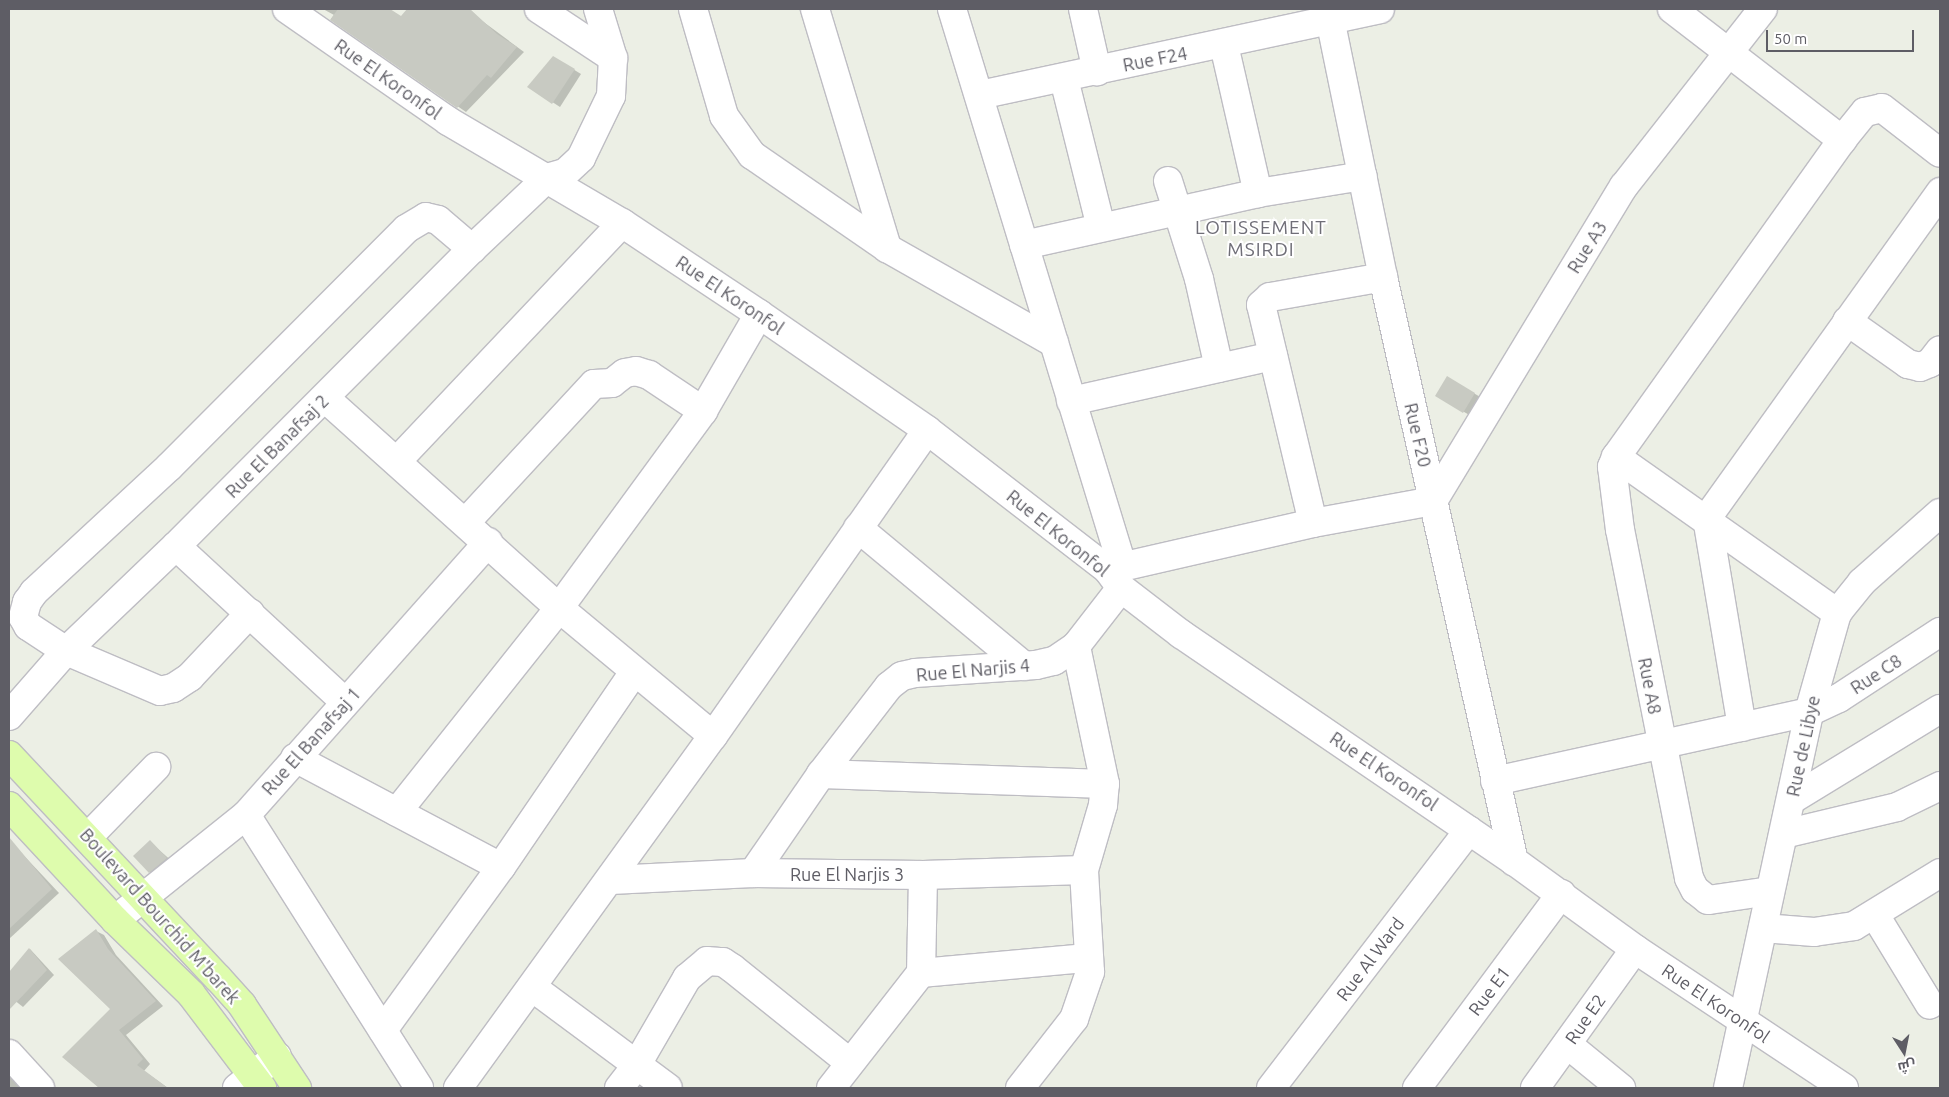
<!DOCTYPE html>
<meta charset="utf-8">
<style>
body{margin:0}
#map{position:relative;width:1949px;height:1097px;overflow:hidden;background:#ecefe5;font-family:Ubuntu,Cairo,sans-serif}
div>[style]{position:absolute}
.shadow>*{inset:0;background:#0003}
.building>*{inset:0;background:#c8cac2}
.roads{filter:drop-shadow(1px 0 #bebdc3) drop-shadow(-1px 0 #bebdc3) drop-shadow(0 1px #bebdc3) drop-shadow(0 -1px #bebdc3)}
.minor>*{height:28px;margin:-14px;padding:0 14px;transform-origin:14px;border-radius:14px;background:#fff}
.major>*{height:28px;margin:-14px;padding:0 14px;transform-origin:14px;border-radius:14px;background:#defcad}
span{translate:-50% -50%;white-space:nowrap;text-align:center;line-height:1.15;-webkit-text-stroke:4px #fff;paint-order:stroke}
.street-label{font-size:18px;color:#5e5d65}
.neighbourhood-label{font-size:19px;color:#6f6e77;letter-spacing:1px}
.frame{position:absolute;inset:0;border:10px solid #5e5d65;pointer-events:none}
.north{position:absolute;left:1879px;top:1027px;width:50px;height:50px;-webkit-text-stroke:4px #fff;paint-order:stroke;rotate:169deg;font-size:14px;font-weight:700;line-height:20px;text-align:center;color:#5e5d65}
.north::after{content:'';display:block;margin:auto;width:18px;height:22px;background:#5e5d65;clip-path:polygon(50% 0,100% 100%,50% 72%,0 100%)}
.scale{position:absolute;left:1766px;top:30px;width:148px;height:22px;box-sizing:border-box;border:2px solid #5e5d65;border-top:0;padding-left:6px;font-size:15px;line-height:18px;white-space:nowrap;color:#5e5d65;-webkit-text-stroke:4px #fff;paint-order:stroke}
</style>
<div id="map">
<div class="shadow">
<i style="clip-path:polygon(323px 9px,388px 9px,401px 17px,408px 9px,466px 9px,524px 52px,466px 112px,331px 19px,334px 15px)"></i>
<i style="clip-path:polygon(553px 57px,581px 74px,560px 107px,529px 87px)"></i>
<i style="clip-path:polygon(1448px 378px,1482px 398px,1471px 416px,1437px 396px)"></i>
<i style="clip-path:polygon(150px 842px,174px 863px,157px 876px,150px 872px)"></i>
<i style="clip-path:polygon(13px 844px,59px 893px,9px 939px,9px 849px)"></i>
<i style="clip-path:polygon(96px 931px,104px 935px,116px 955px,163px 1006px,126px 1035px,150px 1064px,144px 1071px,168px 1088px,101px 1088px,83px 1070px,112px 1009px)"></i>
<i style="clip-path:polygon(30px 949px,54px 975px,23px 1007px,9px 996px,9px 974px)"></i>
<i style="clip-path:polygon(9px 1074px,22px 1088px,9px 1088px)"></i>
</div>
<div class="building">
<i style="clip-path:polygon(338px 9px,390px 9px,401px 16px,407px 9px,470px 9px,497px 34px,517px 47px,491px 78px,487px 75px,457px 108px,330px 20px)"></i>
<i style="clip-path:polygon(553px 56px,575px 69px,552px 104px,527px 87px)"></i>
<i style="clip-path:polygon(1447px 376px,1475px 393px,1463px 413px,1435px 396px)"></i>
<i style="clip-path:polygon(9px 837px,52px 889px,9px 929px)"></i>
<i style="clip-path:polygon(150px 840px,167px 858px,149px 873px,133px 856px)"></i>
<i style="clip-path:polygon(96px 929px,108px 949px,156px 1001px,119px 1030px,143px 1059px,137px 1065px,168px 1088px,99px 1088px,62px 1057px,110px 1009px,58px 959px)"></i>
<i style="clip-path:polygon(29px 948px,47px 970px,9px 1010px,9px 972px)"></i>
</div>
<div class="roads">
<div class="minor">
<i style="left:287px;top:9px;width:196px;rotate:34.8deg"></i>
<i style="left:448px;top:121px;width:202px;rotate:30.4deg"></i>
<i style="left:622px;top:223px;width:164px;rotate:33.6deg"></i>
<i style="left:759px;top:314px;width:204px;rotate:34.6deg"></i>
<i style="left:927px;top:430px;width:229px;rotate:37.7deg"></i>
<i style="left:1108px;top:570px;width:22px;rotate:54deg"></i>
<i style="left:1121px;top:588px;width:76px;rotate:37.5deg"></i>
<i style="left:1181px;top:634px;width:403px;rotate:34.3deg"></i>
<i style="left:1514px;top:861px;width:150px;rotate:36deg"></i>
<i style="left:1635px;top:949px;width:251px;rotate:33.6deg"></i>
<i style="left:539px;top:9px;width:89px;rotate:33.5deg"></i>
<i style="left:693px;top:9px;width:111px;rotate:73.8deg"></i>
<i style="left:724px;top:116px;width:48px;rotate:54.3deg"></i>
<i style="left:752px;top:155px;width:164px;rotate:34.6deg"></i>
<i style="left:887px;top:248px;width:192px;rotate:29.6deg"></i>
<i style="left:815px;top:9px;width:250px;rotate:73.2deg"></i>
<i style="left:952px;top:9px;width:581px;rotate:73deg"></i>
<i style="left:1083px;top:9px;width:64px;rotate:77.3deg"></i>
<i style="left:1328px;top:9px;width:274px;rotate:78.4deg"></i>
<i style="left:1383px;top:277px;width:599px;rotate:77.36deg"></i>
<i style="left:1672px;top:9px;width:215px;rotate:37.6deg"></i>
<i style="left:1224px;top:45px;width:152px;rotate:77.1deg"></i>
<i style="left:1064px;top:79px;width:153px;rotate:76deg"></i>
<i style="left:980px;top:95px;width:409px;rotate:-12.1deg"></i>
<i style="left:1168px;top:181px;width:103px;rotate:72.4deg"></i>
<i style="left:1199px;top:279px;width:91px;rotate:77.3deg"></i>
<i style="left:1024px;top:245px;width:240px;rotate:-12.5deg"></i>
<i style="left:1258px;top:193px;width:106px;rotate:-9.2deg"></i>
<i style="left:1847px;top:321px;width:75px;rotate:35.2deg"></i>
<i style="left:1908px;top:364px;width:12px;rotate:14deg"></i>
<i style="left:1920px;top:367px;width:11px;rotate:-22deg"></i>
<i style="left:1930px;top:363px;width:16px;rotate:-52deg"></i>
<i style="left:325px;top:398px;width:314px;rotate:41.9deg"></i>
<i style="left:559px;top:608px;width:200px;rotate:39.7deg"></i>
<i style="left:1071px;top:401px;width:207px;rotate:-12.6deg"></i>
<i style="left:1616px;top:457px;width:271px;rotate:35.2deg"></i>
<i style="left:398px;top:460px;width:326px;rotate:-46.6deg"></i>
<i style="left:1433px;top:501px;width:368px;rotate:-58.8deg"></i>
<i style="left:1624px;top:186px;width:225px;rotate:-51.9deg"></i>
<i style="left:466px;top:522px;width:188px;rotate:-47.2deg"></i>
<i style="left:594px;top:384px;width:18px;rotate:-3deg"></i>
<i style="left:612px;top:383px;width:16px;rotate:-38deg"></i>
<i style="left:625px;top:373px;width:11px;rotate:-10deg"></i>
<i style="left:636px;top:371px;width:14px;rotate:17deg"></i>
<i style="left:649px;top:375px;width:65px;rotate:33.7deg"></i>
<i style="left:1313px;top:523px;width:224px;rotate:-103.4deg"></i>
<i style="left:1261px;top:305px;width:12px;rotate:-42deg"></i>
<i style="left:1270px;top:297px;width:115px;rotate:-10deg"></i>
<i style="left:858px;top:528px;width:216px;rotate:39.7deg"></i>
<i style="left:176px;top:546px;width:230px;rotate:42.7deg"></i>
<i style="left:1108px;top:570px;width:210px;rotate:-12.9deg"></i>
<i style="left:1313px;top:523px;width:122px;rotate:-10.4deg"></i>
<i style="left:250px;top:613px;width:88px;rotate:133.2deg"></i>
<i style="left:190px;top:677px;width:20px;rotate:147deg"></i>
<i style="left:173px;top:688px;width:13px;rotate:167deg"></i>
<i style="left:160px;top:691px;width:102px;rotate:-156.9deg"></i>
<i style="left:66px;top:651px;width:45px;rotate:-146.7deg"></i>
<i style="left:28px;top:626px;width:10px;rotate:-119deg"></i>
<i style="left:23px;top:617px;width:16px;rotate:-75deg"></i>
<i style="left:27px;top:602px;width:12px;rotate:-55deg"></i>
<i style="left:34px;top:592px;width:184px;rotate:-42.8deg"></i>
<i style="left:169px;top:467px;width:336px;rotate:-45.1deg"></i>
<i style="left:406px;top:229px;width:23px;rotate:-31deg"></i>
<i style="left:426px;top:217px;width:12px;rotate:14deg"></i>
<i style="left:438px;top:220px;width:45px;rotate:40.5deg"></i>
<i style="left:9px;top:716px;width:86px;rotate:-48.8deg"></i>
<i style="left:66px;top:651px;width:152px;rotate:-43.7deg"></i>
<i style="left:176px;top:546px;width:419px;rotate:-45.1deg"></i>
<i style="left:472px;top:249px;width:103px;rotate:-43.4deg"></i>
<i style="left:547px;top:178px;width:19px;rotate:-16deg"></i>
<i style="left:565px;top:173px;width:22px;rotate:-43deg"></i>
<i style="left:581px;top:158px;width:69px;rotate:-64.2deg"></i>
<i style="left:611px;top:96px;width:38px;rotate:-87deg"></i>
<i style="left:613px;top:58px;width:51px;rotate:-107deg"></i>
<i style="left:1742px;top:727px;width:212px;rotate:-99.5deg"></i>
<i style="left:1707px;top:518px;width:401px;rotate:-54.4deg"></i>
<i style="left:295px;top:758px;width:233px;rotate:27.9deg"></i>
<i style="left:821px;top:774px;width:284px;rotate:2deg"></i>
<i style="left:1495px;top:781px;width:321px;rotate:-12.4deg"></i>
<i style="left:1809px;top:712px;width:33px;rotate:-25deg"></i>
<i style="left:1839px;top:698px;width:121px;rotate:-33.2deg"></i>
<i style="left:1791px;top:800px;width:175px;rotate:-31.4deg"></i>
<i style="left:397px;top:812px;width:260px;rotate:-51.5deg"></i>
<i style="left:559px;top:608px;width:244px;rotate:-53.8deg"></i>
<i style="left:703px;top:411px;width:112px;rotate:-60deg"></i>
<i style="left:246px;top:815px;width:323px;rotate:57.6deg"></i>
<i style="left:1784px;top:834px;width:116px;rotate:-13.4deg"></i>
<i style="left:1897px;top:807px;width:48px;rotate:-26deg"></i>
<i style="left:88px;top:837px;width:98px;rotate:-45.8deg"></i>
<i style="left:753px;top:873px;width:120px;rotate:-55.5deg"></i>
<i style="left:821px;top:774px;width:111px;rotate:-52.3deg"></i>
<i style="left:889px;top:686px;width:16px;rotate:-38deg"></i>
<i style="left:902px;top:676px;width:13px;rotate:-13deg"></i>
<i style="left:915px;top:673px;width:121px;rotate:-3.8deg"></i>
<i style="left:1036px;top:665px;width:18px;rotate:-13deg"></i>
<i style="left:1054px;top:661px;width:27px;rotate:-34deg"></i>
<i style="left:1076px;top:646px;width:73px;rotate:-52.2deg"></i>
<i style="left:611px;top:880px;width:142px;rotate:-2.8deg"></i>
<i style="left:753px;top:873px;width:170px;rotate:0.7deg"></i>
<i style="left:923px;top:875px;width:161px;rotate:-1.8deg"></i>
<i style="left:1770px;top:891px;width:63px;rotate:171.7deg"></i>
<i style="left:1708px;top:900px;width:16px;rotate:-142deg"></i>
<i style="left:1695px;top:890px;width:13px;rotate:-117deg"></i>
<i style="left:1689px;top:878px;width:355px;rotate:-101.2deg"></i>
<i style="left:1620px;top:530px;width:64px;rotate:-97.2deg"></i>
<i style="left:1612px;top:467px;width:11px;rotate:-68deg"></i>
<i style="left:1616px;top:457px;width:389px;rotate:-54.5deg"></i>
<i style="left:1842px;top:140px;width:36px;rotate:-51deg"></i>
<i style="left:1865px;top:112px;width:17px;rotate:-13deg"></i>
<i style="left:1882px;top:108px;width:73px;rotate:37.8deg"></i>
<i style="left:1875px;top:915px;width:105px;rotate:58.6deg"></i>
<i style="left:115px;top:920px;width:168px;rotate:-38.7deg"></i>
<i style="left:246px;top:815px;width:365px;rotate:-48.4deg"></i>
<i style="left:1763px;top:928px;width:51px;rotate:4.5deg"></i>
<i style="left:1814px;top:932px;width:40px;rotate:-8.5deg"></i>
<i style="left:1854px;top:926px;width:101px;rotate:-31.6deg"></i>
<i style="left:921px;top:973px;width:167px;rotate:-5.2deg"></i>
<i style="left:532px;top:987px;width:169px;rotate:36.6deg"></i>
<i style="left:383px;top:1030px;width:201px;rotate:-54.1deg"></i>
<i style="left:501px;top:867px;width:236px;rotate:-55.7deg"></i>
<i style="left:1567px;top:1044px;width:70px;rotate:39.2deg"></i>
<i style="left:9px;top:1054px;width:46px;rotate:47.6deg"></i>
<i style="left:237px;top:1088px;width:51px;rotate:-38.7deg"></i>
<i style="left:458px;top:1088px;width:435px;rotate:-54.1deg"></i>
<i style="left:713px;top:736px;width:373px;rotate:-55deg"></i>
<i style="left:619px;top:1088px;width:28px;rotate:-52deg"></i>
<i style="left:636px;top:1066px;width:102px;rotate:-59.9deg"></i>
<i style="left:687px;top:978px;width:26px;rotate:-40deg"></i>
<i style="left:707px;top:961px;width:16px;rotate:4deg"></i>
<i style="left:723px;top:962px;width:11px;rotate:34deg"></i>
<i style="left:732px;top:968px;width:151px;rotate:38.8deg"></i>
<i style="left:831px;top:1088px;width:146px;rotate:-52deg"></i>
<i style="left:921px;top:973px;width:98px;rotate:-88.8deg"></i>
<i style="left:1020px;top:1088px;width:88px;rotate:-52deg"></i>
<i style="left:1074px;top:1019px;width:50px;rotate:-71.2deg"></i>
<i style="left:1090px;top:972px;width:102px;rotate:-93.4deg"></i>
<i style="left:1084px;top:870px;width:68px;rotate:-73.7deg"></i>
<i style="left:1103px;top:805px;width:21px;rotate:-85deg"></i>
<i style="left:1105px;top:784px;width:141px;rotate:-101.9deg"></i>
<i style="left:1271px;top:1088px;width:325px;rotate:-52.5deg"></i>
<i style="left:1417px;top:1088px;width:242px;rotate:-53.4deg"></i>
<i style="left:1535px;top:1088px;width:171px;rotate:-54.3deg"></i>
<i style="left:1728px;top:1088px;width:385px;rotate:-77.8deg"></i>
<i style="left:1809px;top:712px;width:103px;rotate:-74.2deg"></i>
<i style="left:1837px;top:613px;width:40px;rotate:-51deg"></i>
<i style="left:1862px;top:582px;width:104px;rotate:-41.5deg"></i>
</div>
<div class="major">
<i style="left:9px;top:755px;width:306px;rotate:46.9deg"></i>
<i style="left:218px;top:978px;width:36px;rotate:48deg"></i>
<i style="left:242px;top:1005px;width:100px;rotate:56.5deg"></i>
<i style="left:9px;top:806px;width:156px;rotate:47.1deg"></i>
<i style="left:115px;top:920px;width:106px;rotate:44.2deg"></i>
<i style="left:191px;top:994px;width:118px;rotate:52.9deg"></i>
</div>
</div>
<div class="street-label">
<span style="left:1155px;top:59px;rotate:-11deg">Rue F24</span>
<span style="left:388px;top:79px;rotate:35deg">Rue El Koronfol</span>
<span style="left:1587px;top:247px;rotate:-58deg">Rue A3</span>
<span style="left:730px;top:295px;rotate:34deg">Rue El Koronfol</span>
<span style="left:1418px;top:435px;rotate:77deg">Rue F20</span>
<span style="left:277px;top:446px;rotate:-45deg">Rue El Banafsaj 2</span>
<span style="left:1058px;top:533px;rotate:39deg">Rue El Koronfol</span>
<span style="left:973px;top:670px;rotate:-5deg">Rue El Narjis 4</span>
<span style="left:1876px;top:674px;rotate:-33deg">Rue C8</span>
<span style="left:1650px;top:686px;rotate:79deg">Rue A8</span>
<span style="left:311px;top:741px;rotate:-48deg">Rue El Banafsaj 1</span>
<span style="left:1803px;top:746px;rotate:-78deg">Rue de Libye</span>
<span style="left:1384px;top:771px;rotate:34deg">Rue El Koronfol</span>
<span style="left:847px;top:874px">Rue El Narjis 3</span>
<span style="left:160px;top:916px;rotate:48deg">Boulevard Bourchid M'barek</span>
<span style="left:1370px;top:959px;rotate:-53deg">Rue Al Ward</span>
<span style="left:1489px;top:991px;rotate:-53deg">Rue E1</span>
<span style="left:1716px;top:1003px;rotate:34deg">Rue El Koronfol</span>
<span style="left:1585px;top:1019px;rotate:-55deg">Rue E2</span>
</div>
<div class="neighbourhood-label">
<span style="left:1261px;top:239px">LOTISSEMENT<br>MSIRDI</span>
</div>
<div class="frame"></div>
<div class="north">ش</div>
<div class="scale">50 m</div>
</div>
